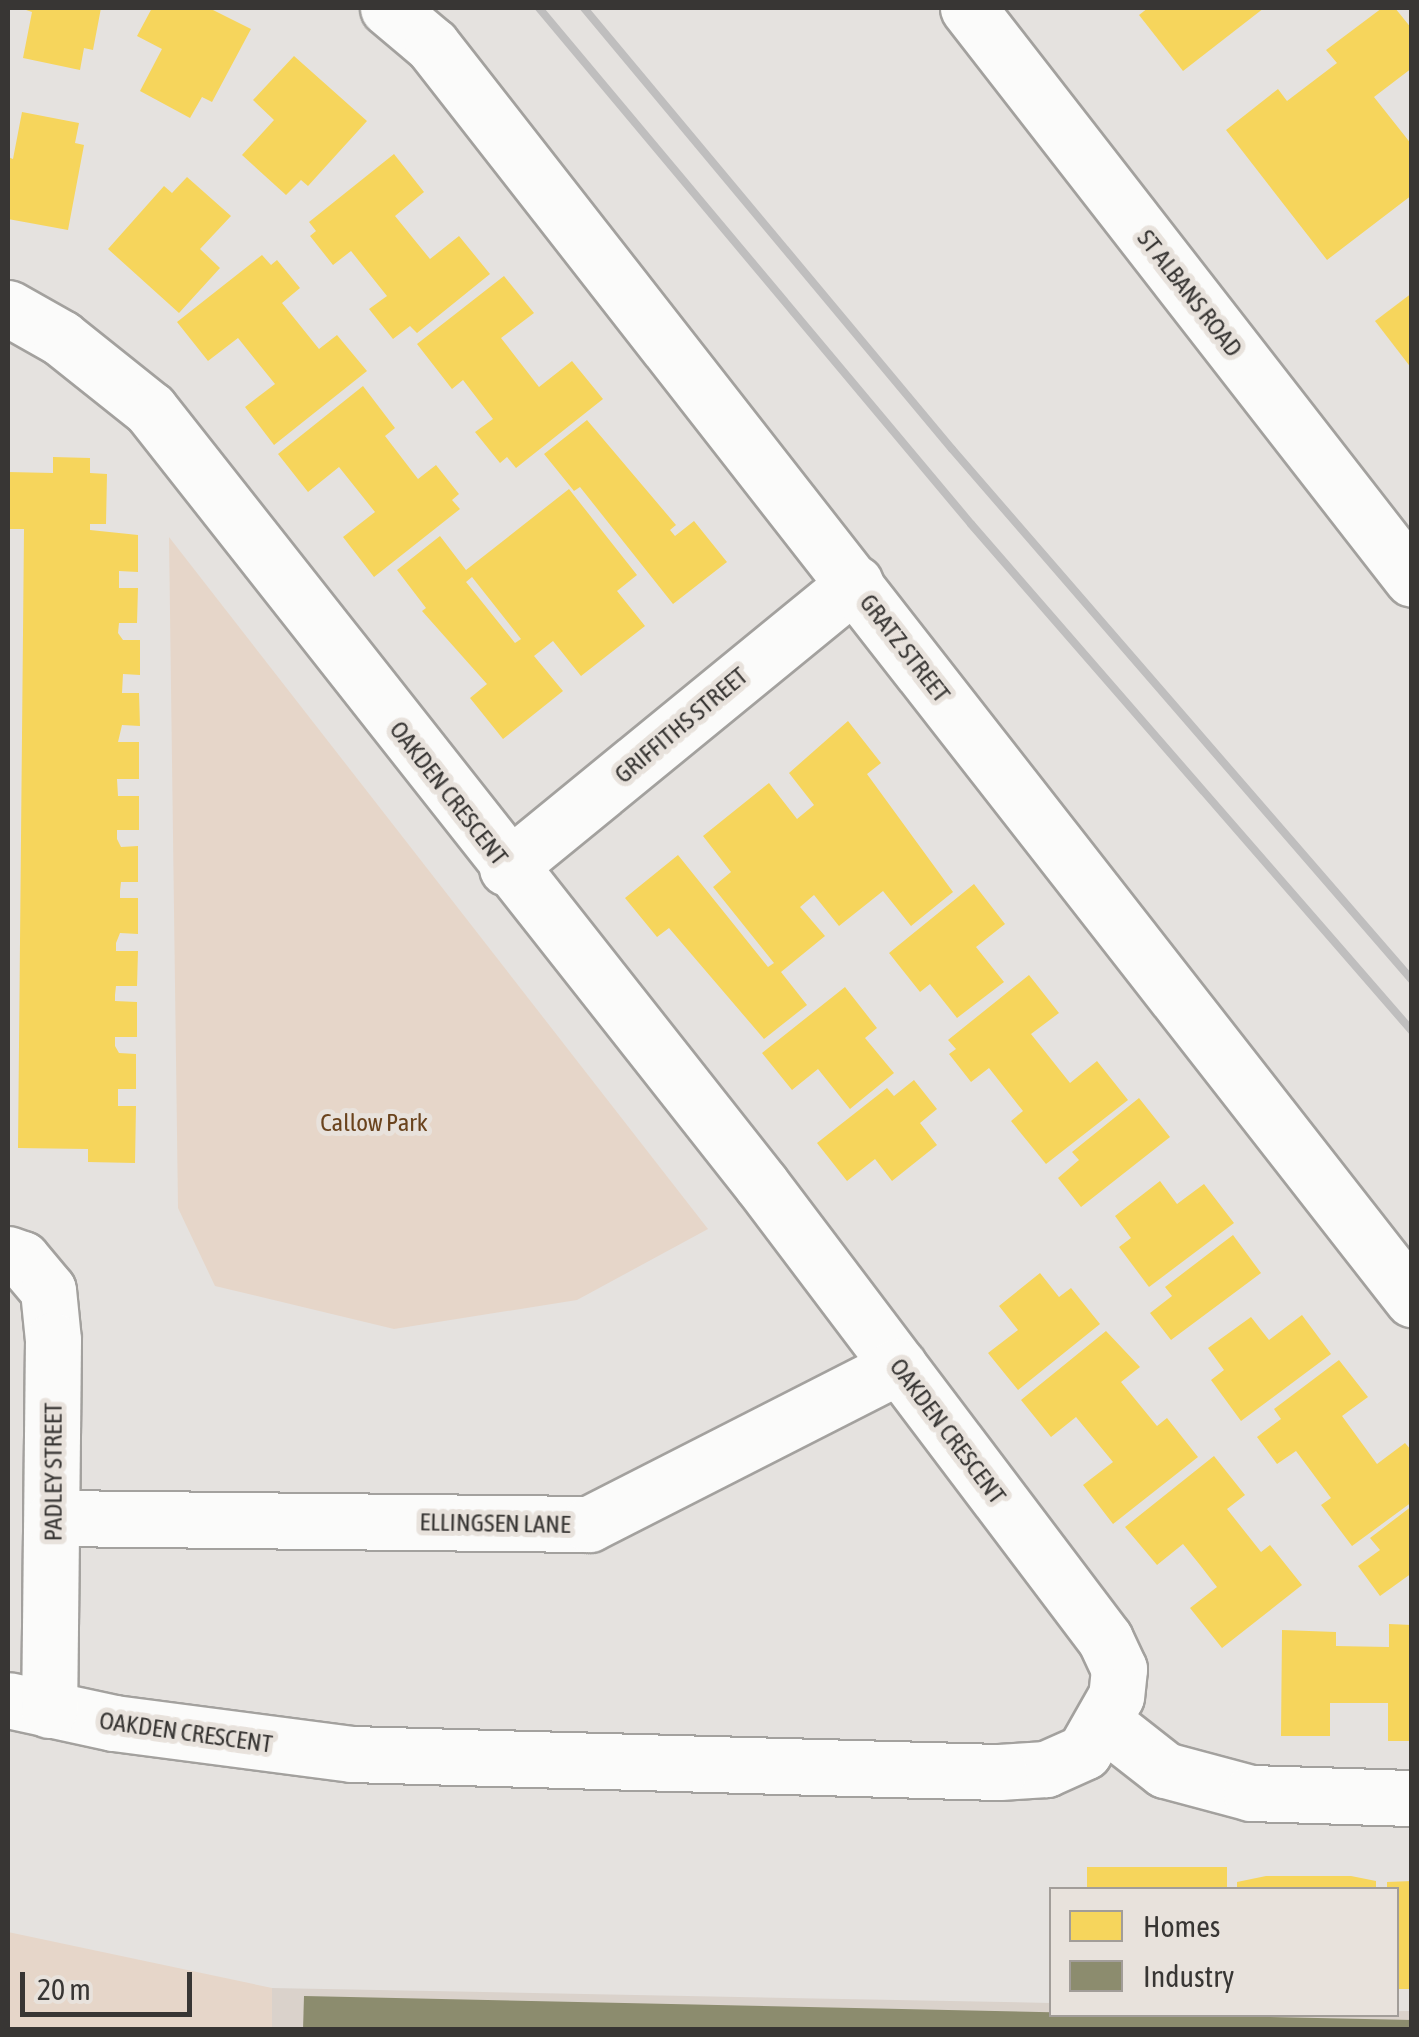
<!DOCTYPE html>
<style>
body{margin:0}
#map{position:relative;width:1419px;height:2037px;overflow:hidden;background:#e5e2df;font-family:"Asap Condensed",sans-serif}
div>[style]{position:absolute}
.built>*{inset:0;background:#dad2cb}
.green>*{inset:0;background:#e6d6c9}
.homes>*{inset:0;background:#f6d55c}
.industry>*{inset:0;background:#8c8c6e}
.roads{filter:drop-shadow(2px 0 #a3a19e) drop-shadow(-2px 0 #a3a19e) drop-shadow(0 2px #a3a19e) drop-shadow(0 -2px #a3a19e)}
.street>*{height:55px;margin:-27.5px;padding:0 27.5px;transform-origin:27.5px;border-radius:27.5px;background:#fbfbfa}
.secondary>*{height:55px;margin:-27.5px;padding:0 27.5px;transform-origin:27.5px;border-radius:27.5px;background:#fbfbfa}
.rail>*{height:8px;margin:-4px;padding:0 4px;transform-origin:4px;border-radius:4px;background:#bfbebe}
span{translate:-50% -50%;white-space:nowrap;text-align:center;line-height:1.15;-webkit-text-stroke:10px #e8e2dc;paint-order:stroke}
.street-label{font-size:25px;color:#383634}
.park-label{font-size:25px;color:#6a431d}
.frame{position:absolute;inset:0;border:10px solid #383634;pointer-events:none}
.legend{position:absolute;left:1049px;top:1887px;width:350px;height:130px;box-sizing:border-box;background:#e8e2dc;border:2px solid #a29d99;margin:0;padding:12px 18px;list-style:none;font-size:30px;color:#383634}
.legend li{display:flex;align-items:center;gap:20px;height:50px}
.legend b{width:50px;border:2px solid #a29d99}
.scale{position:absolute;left:20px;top:1972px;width:172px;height:45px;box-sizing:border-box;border:5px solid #383634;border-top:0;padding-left:12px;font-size:30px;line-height:35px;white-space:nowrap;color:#383634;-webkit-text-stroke:8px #e8e2dc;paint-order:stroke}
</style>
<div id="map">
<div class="built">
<i style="clip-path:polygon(272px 1988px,1051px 2003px,1052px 2014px,1412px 2011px,1411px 2030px,272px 2030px)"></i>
</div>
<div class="green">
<i style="clip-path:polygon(169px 537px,708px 1229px,577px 1300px,394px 1329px,215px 1286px,178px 1208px)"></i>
<i style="clip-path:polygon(8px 1932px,272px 1988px,272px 2029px,8px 2029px)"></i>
</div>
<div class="homes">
<i style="clip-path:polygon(20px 8px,101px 8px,93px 50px,84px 48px,80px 70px,23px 58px,32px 12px)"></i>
<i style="clip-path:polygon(152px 8px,209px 8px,251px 29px,212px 102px,202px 97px,190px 118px,140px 91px,162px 49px,137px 36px)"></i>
<i style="clip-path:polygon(1148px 8px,1264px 8px,1183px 71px,1139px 15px)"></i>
<i style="clip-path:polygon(1382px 8px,1395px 8px,1412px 29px,1412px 68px,1374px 97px,1412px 145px,1412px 195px,1327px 260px,1226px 130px,1278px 89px,1287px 101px,1337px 63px,1326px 50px)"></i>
<i style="clip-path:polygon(294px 56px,367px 121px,308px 186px,301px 180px,286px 195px,242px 155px,274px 120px,253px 100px)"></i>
<i style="clip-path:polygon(22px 112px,79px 123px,75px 143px,84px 145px,68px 230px,8px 219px,8px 157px,13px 159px)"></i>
<i style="clip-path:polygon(394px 154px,424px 192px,395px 216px,430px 259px,459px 236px,490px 274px,417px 333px,410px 326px,393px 339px,369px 309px,387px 296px,351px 251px,333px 265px,310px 236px,316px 231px,309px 222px)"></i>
<i style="clip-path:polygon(187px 177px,231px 216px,200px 249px,220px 268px,179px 313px,108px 249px,164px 186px,172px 193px)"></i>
<i style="clip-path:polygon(262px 255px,271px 265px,277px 260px,300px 288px,282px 303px,319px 349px,337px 335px,367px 371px,274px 445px,245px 407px,275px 384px,238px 338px,208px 361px,177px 322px)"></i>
<i style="clip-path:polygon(504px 276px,534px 313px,501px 338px,539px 387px,572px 361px,603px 399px,516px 468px,507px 457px,500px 463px,475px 432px,493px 419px,463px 380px,452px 389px,417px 344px)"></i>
<i style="clip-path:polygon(1412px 293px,1412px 369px,1375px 321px)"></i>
<i style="clip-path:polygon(363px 386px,395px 428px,385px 436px,418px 479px,436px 465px,459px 494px,452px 500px,460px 509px,374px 577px,343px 537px,375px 512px,339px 467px,308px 492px,278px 454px)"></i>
<i style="clip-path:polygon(587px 420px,676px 525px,670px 530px,675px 536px,694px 521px,727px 562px,673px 604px,580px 487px,574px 491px,544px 454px)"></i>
<i style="clip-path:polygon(53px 457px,90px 458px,90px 473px,107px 474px,106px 524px,90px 524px,90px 530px,138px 535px,138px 572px,119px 571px,119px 588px,138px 588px,137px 623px,119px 623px,118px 633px,123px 640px,140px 640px,140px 675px,123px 674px,122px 693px,139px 693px,140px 726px,122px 725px,118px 742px,139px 742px,139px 779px,117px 779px,118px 796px,139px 796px,139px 830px,117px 830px,117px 839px,121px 847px,138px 846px,138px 882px,121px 882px,120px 891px,120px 898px,138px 898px,138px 934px,120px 933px,116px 943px,116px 951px,138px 951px,137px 986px,116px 986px,115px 995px,115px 1001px,137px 1002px,137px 1037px,115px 1037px,115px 1046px,119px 1053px,136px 1054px,136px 1089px,118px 1089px,118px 1106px,136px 1106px,135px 1163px,88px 1162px,88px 1149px,18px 1148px,24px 529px,8px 529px,8px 472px,53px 473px)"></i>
<i style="clip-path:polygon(evenodd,569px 489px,637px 575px,617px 591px,645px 626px,581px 676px,553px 641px,534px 656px,563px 691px,503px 739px,470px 698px,487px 684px,422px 611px,426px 608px,397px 570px,440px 536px,466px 570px,569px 489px,472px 577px,521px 639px,515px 643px,466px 582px,472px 577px)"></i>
<i style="clip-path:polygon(848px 721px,881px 763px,867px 774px,953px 892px,911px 926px,883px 891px,839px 926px,814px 895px,800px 907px,825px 936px,781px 972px,807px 1005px,764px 1039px,669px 928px,657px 937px,625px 898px,678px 855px,768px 967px,774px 963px,713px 887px,731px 872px,703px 836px,769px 783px,797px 819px,814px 805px,789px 773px)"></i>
<i style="clip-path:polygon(974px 884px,1005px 924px,976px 947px,1004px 982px,957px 1018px,930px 984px,920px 992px,889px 953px)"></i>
<i style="clip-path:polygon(1029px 975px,1059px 1013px,1031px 1034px,1070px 1083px,1097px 1061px,1128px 1100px,1046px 1164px,1011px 1121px,1023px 1111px,989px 1068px,971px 1082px,949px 1054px,956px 1049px,948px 1040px)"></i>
<i style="clip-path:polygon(845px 987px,877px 1028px,865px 1038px,894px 1073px,850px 1109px,818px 1069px,792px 1090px,762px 1053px)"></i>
<i style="clip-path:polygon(914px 1080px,937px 1109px,920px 1123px,937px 1145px,892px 1181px,875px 1159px,847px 1181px,817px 1143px,887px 1088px,894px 1096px)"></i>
<i style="clip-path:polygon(1139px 1098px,1170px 1137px,1081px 1207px,1058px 1178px,1079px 1160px,1072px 1152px)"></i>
<i style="clip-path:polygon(1160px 1181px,1177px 1204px,1204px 1184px,1234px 1223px,1149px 1287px,1119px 1247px,1131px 1238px,1115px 1216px)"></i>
<i style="clip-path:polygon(1233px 1235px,1261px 1273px,1171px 1340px,1150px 1313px,1172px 1296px,1165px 1287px)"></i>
<i style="clip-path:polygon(1040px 1273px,1059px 1297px,1071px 1288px,1100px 1324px,1018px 1390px,988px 1353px,1018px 1330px,999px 1306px)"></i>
<i style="clip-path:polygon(1302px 1315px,1331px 1354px,1241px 1421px,1211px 1380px,1224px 1370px,1208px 1348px,1251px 1317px,1269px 1340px)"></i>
<i style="clip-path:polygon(1106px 1331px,1140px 1367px,1121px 1382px,1157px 1426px,1167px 1418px,1198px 1457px,1113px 1524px,1083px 1485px,1113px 1462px,1076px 1417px,1051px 1437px,1021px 1400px)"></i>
<i style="clip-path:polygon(1339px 1360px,1368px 1397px,1342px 1416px,1377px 1464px,1405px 1443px,1412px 1451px,1412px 1502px,1352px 1546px,1321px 1505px,1331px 1498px,1296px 1451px,1277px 1464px,1257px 1437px,1281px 1419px,1274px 1409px)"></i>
<i style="clip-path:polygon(1214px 1456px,1245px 1495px,1227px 1509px,1261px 1552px,1270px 1545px,1302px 1585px,1222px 1648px,1190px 1608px,1217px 1587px,1200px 1565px,1183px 1544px,1157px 1565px,1125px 1527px)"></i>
<i style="clip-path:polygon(1412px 1506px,1412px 1573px,1380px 1596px,1358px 1566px,1380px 1550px,1370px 1538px)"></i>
<i style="clip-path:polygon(1389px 1624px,1412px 1625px,1412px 1741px,1388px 1741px,1388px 1703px,1330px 1703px,1330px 1736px,1281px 1736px,1282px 1630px,1336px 1632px,1336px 1646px,1389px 1647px)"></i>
<i style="clip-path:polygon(1087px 1867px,1227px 1867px,1227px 1890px,1087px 1890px)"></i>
<i style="clip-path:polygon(1266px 1876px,1351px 1876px,1376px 1881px,1376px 1890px,1237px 1890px,1237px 1882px)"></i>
<i style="clip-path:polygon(1412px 1881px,1412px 1989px,1396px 1989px,1396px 1890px,1387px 1890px,1387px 1882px)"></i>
</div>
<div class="industry">
<i style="clip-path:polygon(304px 1996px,1412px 2020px,1412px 2030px,303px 2030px)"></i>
</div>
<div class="roads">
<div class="street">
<i style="left:8px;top:308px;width:61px;rotate:29.5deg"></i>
<i style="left:61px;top:338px;width:114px;rotate:38.6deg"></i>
<i style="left:150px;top:409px;width:988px;rotate:51.74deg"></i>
<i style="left:762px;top:1185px;width:569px;rotate:52.93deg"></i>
<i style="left:1105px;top:1639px;width:33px;rotate:65deg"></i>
<i style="left:1119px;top:1669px;width:27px;rotate:96deg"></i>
<i style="left:1116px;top:1696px;width:64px;rotate:119.7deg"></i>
<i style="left:1084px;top:1752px;width:42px;rotate:155.9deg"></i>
<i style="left:1046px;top:1769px;width:47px;rotate:176.3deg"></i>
<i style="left:999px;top:1772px;width:647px;rotate:-178.41deg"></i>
<i style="left:352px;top:1754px;width:240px;rotate:-172.6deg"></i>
<i style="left:114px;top:1723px;width:108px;rotate:-167.8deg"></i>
<i style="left:507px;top:868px;width:450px;rotate:-39.3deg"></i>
<i style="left:8px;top:1254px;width:15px;rotate:20deg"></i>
<i style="left:22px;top:1259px;width:40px;rotate:50deg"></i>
<i style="left:48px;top:1290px;width:50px;rotate:84.3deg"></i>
<i style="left:53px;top:1340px;width:370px;rotate:90.6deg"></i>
<i style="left:53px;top:1518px;width:536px;rotate:0.64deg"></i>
<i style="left:589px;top:1524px;width:348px;rotate:-27deg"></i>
<i style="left:1105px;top:1723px;width:76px;rotate:38.1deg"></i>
<i style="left:1165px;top:1770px;width:89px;rotate:15deg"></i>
<i style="left:1251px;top:1793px;width:161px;rotate:1.8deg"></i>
</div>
<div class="secondary">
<i style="left:388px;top:8px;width:57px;rotate:40.1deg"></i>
<i style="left:432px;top:45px;width:1592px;rotate:51.99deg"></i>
<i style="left:968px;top:8px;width:723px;rotate:52.13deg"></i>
</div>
</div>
<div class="rail">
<i style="left:539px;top:8px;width:673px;rotate:50.06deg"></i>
<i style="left:971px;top:524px;width:672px;rotate:48.98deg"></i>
<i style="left:584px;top:8px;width:574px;rotate:50.16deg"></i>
<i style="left:952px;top:449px;width:703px;rotate:49.1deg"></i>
</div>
<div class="street-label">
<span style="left:1190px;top:293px;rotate:52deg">ST ALBANS ROAD</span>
<span style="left:905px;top:648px;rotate:52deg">GRATZ STREET</span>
<span style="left:681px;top:725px;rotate:-40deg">GRIFFITHS STREET</span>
<span style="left:449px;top:793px;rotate:52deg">OAKDEN CRESCENT</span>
<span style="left:948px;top:1431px;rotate:53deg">OAKDEN CRESCENT</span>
<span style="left:53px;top:1472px;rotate:-90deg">PADLEY STREET</span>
<span style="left:495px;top:1523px;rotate:1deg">ELLINGSEN LANE</span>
<span style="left:186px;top:1732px;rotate:8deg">OAKDEN CRESCENT</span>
</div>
<div class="park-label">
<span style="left:374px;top:1122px">Callow Park</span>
</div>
<div class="frame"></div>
<ul class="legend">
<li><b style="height:28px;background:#f6d55c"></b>Homes</li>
<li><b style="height:28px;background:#8c8c6e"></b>Industry</li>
</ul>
<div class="scale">20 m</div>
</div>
